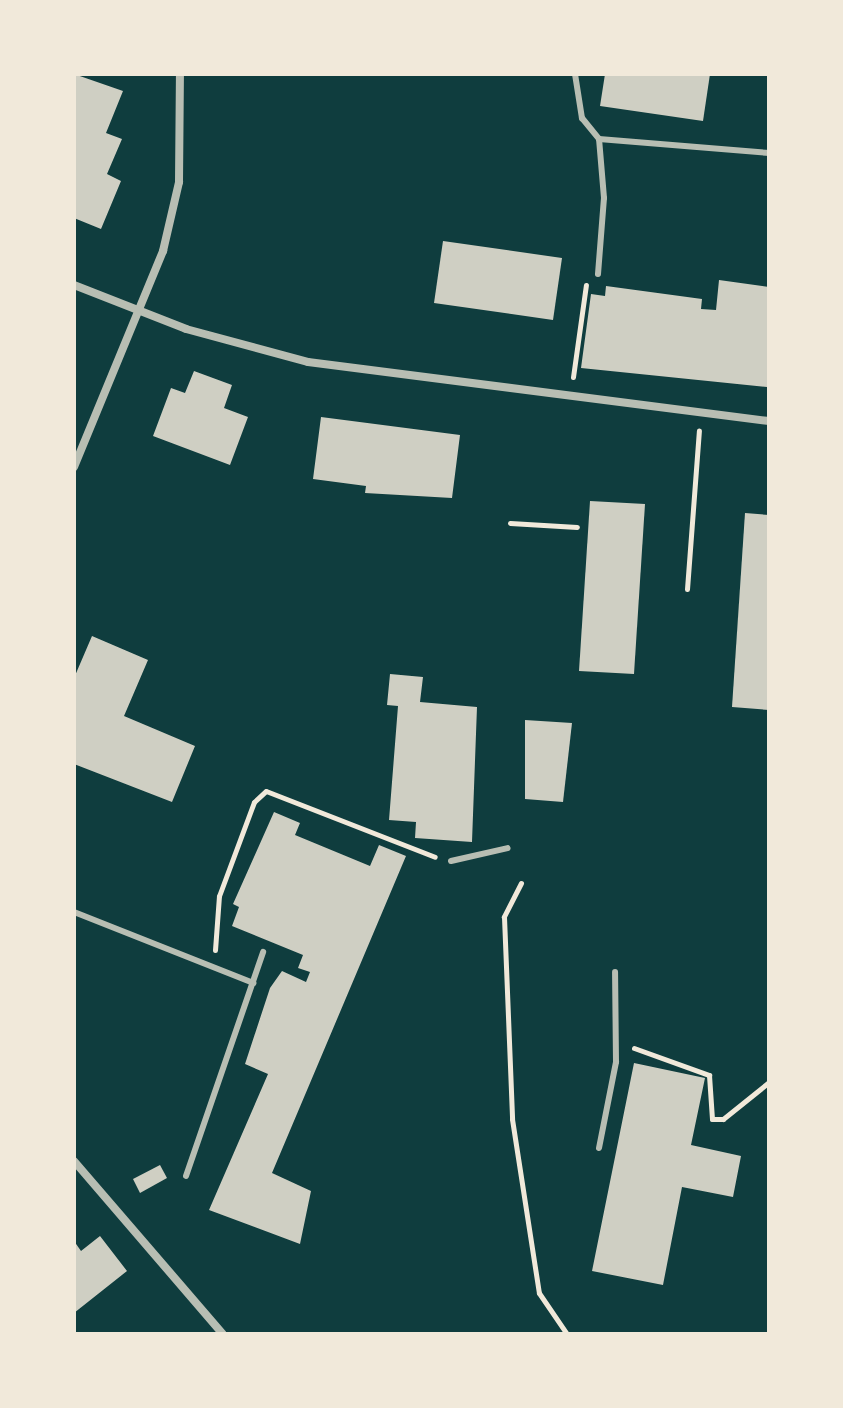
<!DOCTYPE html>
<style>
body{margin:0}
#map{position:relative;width:843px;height:1408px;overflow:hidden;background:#0f3d3e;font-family:"Source Serif 4",serif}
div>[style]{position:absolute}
.building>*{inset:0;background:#cfcfc3}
.path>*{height:5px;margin:-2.5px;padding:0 2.5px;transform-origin:2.5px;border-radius:2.5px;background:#f1e9da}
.service>*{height:6px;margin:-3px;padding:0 3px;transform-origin:3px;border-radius:3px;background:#b8beb3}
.minor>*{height:8px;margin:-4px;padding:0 4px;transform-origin:4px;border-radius:4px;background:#b8beb3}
span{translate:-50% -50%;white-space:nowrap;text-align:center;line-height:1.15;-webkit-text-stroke:8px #f1e9da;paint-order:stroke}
.frame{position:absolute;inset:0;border:76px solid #f1e9da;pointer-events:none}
</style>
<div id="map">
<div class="building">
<i style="clip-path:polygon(74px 74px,123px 91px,106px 133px,122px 139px,107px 174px,121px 181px,101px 229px,74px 218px)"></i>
<i style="clip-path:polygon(605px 74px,710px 74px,703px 121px,600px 106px)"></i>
<i style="clip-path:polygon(443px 241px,562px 258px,553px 320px,434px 303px)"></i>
<i style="clip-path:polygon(719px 280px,769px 287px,767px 387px,581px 368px,591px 294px,605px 296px,606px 286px,702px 299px,701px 309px,716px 310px)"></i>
<i style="clip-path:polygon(194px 371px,232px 385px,224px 408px,248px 417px,230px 465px,153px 436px,171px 388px,185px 393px)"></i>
<i style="clip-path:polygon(321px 417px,460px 435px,452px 498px,365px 493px,366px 486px,313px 479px)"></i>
<i style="clip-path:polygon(590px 501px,645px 504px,634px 674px,579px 671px)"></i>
<i style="clip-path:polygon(745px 513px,769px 515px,769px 710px,732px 707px)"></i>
<i style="clip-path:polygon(92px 636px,148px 660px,124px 716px,195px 746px,172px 802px,74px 764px,74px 678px)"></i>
<i style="clip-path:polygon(390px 674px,423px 677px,420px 702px,477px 707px,472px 842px,415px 838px,416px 822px,389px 820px,398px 706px,387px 705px)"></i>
<i style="clip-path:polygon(525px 720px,572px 723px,563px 802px,525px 799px)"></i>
<i style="clip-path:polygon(274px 812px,300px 823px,295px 835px,370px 866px,379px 845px,406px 856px,272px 1173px,311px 1191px,300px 1244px,209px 1210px,268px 1074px,245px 1064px,270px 988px,282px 971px,306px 982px,310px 972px,298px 968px,303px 955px,232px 926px,239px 907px,233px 904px)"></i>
<i style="clip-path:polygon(634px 1063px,705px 1078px,691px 1145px,741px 1156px,733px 1197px,682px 1187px,663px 1285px,592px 1271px)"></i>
<i style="clip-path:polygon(160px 1165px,167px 1178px,140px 1193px,133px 1179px)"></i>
<i style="clip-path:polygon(100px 1236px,127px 1271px,74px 1313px,74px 1241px,81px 1251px)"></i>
</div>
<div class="path">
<i style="left:573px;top:377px;width:93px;rotate:-82deg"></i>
<i style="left:510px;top:523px;width:67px;rotate:3.4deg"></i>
<i style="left:687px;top:589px;width:159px;rotate:-85.7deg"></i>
<i style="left:521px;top:883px;width:38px;rotate:117deg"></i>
<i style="left:504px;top:917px;width:202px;rotate:87.7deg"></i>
<i style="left:512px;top:1119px;width:176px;rotate:81.2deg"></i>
<i style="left:539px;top:1293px;width:50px;rotate:55.7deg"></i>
<i style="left:215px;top:950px;width:54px;rotate:-85.8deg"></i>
<i style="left:219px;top:896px;width:100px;rotate:-69.6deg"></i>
<i style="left:254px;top:802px;width:16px;rotate:-43deg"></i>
<i style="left:266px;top:791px;width:181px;rotate:21.3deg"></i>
<i style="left:634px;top:1048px;width:80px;rotate:19.8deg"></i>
<i style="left:709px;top:1075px;width:44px;rotate:86.1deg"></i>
<i style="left:712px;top:1119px;width:11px"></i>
<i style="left:723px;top:1119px;width:59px;rotate:-38.8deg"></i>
</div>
<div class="service">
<i style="left:575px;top:74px;width:45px;rotate:81deg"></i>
<i style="left:582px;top:118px;width:27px;rotate:51deg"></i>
<i style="left:599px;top:139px;width:171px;rotate:4.7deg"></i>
<i style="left:598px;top:274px;width:76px;rotate:-85.5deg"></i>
<i style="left:604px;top:198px;width:59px;rotate:-94.8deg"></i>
<i style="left:451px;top:861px;width:58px;rotate:-12.8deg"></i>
<i style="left:74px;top:912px;width:193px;rotate:21.6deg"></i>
<i style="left:599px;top:1148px;width:88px;rotate:-78.8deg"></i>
<i style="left:616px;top:1062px;width:90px;rotate:-90.6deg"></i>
<i style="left:186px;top:1176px;width:237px;rotate:-71deg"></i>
</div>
<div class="minor">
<i style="left:74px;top:285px;width:120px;rotate:21.4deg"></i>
<i style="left:186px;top:329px;width:126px;rotate:15.1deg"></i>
<i style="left:308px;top:362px;width:465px;rotate:7.3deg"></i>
<i style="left:74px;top:467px;width:234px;rotate:-67.6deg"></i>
<i style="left:163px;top:251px;width:71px;rotate:-76.9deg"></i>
<i style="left:179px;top:182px;width:108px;rotate:-89.5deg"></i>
<i style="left:74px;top:1161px;width:228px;rotate:49.3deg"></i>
</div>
<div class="frame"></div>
</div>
